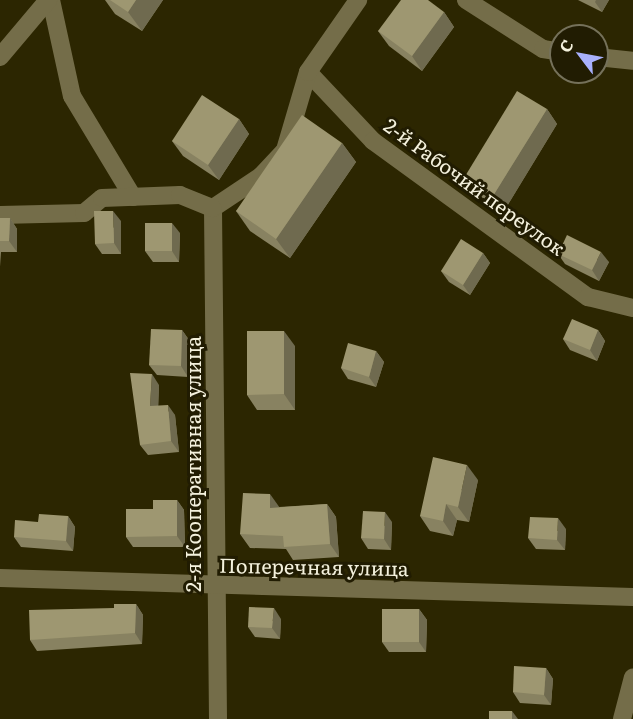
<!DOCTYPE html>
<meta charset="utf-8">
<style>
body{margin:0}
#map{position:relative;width:633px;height:719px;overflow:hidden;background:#2c2601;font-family:Literata,serif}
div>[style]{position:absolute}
.minor>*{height:18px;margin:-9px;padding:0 9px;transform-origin:9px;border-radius:9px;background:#746d49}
.wall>*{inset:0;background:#888261}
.shaded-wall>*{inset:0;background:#6f6a4f}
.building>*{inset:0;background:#9e9771}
span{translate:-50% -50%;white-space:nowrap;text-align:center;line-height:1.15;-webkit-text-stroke:6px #211c02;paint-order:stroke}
.street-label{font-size:20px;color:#f4f1dd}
.north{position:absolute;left:549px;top:24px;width:60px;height:60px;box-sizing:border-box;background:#211c02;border:2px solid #75715a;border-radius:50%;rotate:302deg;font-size:16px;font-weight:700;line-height:24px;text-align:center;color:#f4f1dd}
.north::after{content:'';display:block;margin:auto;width:21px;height:27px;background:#a8b0fc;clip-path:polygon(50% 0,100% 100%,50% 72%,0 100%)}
</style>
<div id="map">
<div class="minor">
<i style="left:51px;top:0;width:98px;rotate:77.7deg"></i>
<i style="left:72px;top:96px;width:118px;rotate:58.9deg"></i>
<i style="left:466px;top:0;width:91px;rotate:32.5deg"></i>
<i style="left:543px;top:49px;width:18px;rotate:9deg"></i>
<i style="left:0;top:57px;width:75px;rotate:-49.9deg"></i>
<i style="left:597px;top:57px;width:36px;rotate:6deg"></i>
<i style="left:308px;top:72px;width:95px;rotate:46.7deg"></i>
<i style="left:373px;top:141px;width:266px;rotate:36deg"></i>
<i style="left:588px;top:297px;width:46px;rotate:13.7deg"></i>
<i style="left:213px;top:208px;width:511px;rotate:89.44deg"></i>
<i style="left:213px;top:208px;width:58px;rotate:-33.7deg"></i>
<i style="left:261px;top:176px;width:35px;rotate:-47deg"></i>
<i style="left:285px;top:150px;width:81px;rotate:-73.6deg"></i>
<i style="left:308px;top:72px;width:88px;rotate:-55.2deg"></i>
<i style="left:0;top:215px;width:84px;rotate:-1.4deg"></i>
<i style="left:84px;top:213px;width:23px;rotate:-40deg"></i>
<i style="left:102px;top:198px;width:78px;rotate:-2.2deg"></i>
<i style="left:180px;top:195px;width:35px;rotate:22deg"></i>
<i style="left:0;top:578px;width:633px;rotate:1.72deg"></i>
<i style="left:622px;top:719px;width:43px;rotate:-75.3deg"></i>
</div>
<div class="wall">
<i style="clip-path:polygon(105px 0,163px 0,142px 31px,115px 14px)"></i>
<i style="clip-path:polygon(578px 0,609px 0,602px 12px)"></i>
<i style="clip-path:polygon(444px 12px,454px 27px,422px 71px,389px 46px,378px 31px)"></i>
<i style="clip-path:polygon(547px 109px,557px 124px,504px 211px,474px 193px,464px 178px)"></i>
<i style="clip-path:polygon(239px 119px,249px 134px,219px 180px,183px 156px,172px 141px)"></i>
<i style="clip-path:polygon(342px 143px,356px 162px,290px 258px,250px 231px,236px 211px)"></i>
<i style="clip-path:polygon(0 218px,10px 218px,17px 229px,17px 252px,1px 252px,0 267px)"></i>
<i style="clip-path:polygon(121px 221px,121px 254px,102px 254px,95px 244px)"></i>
<i style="clip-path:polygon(180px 233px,179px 262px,153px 262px,145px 251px)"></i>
<i style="clip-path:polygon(483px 253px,490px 263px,470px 295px,449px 282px,441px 271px)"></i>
<i style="clip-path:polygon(558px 254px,609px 262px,599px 281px,565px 264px)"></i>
<i style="clip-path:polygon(182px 330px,189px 340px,188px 377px,157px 375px,149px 365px)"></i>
<i style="clip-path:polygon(598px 330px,605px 341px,597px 361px,570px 350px,563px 339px)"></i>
<i style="clip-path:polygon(295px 346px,295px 410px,257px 410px,247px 395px)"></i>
<i style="clip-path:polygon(376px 351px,384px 362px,376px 387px,348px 379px,341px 368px)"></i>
<i style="clip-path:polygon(159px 385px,158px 406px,175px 415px,179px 452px,148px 455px,140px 445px)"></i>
<i style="clip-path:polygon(478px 480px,469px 522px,457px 520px,453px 536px,430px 531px,420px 516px)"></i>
<i style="clip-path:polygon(177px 500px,184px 510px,185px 547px,133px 547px,126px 537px,153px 509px)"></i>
<i style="clip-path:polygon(327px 504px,336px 517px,339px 557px,293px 560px,286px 549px,250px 548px,240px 534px,279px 507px)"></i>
<i style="clip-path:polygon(68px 516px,75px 527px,73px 551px,21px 547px,14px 537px,38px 522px)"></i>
<i style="clip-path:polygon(392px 522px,391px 550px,368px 549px,361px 538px)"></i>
<i style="clip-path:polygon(566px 529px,565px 550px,536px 549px,528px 538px)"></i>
<i style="clip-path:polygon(136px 604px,143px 615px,142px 644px,37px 651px,30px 640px,114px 608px)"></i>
<i style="clip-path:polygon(419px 609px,427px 620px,426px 652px,389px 652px,382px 642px)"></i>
<i style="clip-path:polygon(281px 619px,280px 639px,255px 637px,248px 627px)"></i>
<i style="clip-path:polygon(546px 668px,553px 679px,551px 705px,520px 703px,513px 692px)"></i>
</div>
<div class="shaded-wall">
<i style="clip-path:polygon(136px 0,163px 0,142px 31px,128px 12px)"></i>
<i style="clip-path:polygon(596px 0,609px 0,602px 12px,595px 2px)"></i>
<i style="clip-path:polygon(444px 12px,454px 27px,422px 71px,412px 56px)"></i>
<i style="clip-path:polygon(547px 109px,557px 124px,504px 211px,493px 196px)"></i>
<i style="clip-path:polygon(239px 119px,249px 134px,219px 180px,208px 165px)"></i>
<i style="clip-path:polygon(342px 143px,356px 162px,290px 258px,276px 239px)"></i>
<i style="clip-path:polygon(113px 211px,121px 221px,121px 254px,114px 243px)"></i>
<i style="clip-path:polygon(10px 218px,17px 229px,17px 252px,9px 241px)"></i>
<i style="clip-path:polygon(172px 223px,180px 233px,179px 262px,172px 251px)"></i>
<i style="clip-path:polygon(601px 252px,609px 262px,599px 281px,592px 270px)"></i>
<i style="clip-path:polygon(483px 253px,490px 263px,470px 295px,463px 285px)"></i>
<i style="clip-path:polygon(182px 330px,189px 340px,188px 377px,181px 366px)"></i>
<i style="clip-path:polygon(598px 330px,605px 341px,597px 361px,590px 350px)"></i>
<i style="clip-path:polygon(284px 331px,295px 346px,295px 410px,284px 394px)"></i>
<i style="clip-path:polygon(376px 351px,384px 362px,376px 387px,369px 377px)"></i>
<i style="clip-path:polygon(152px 374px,159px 385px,158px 417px,150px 406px)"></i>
<i style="clip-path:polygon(168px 405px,175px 415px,179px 452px,171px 441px)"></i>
<i style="clip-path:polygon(467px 465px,478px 480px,469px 522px,458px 507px)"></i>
<i style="clip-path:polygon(270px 494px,280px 508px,270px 508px)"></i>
<i style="clip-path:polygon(177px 500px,184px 510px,185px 547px,177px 536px)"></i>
<i style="clip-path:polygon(327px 504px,336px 517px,339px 557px,330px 544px)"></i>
<i style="clip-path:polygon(446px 504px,457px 520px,453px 536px,443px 521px)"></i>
<i style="clip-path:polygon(385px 512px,392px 522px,391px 550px,384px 539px)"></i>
<i style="clip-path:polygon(68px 516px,75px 527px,73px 551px,66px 541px)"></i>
<i style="clip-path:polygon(558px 518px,566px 529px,565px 550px,557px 540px)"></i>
<i style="clip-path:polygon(136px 604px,143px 615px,142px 644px,135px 633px)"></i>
<i style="clip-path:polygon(274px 608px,281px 619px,280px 639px,272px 628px)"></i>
<i style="clip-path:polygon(419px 609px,427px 620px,426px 652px,419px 642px)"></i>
<i style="clip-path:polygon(546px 668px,553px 679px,551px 705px,544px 695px)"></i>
<i style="clip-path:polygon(512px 711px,518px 719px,512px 719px)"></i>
</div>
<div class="building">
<i style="clip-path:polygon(110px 0,136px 0,128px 12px)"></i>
<i style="clip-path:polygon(401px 0,428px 0,444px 12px,412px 56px,378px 31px)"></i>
<i style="clip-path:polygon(517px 91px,547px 109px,493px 196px,464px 178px)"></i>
<i style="clip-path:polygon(202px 95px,239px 119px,208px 165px,172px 141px)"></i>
<i style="clip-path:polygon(302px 115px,342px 143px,276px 239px,236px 211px)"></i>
<i style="clip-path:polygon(94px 211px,113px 211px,114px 243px,95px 244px)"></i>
<i style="clip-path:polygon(0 218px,10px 218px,9px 241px,0 241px)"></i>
<i style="clip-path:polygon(145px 223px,172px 223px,172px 251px,145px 251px)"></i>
<i style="clip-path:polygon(567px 235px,601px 252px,592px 270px,558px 254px)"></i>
<i style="clip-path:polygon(461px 239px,483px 253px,463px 285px,441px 271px)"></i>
<i style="clip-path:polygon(572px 319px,598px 330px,590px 350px,563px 339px)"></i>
<i style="clip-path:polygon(151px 329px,182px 330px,181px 366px,149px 365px)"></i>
<i style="clip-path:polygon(247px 331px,284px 331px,284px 394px,247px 395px)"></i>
<i style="clip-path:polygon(348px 343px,376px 351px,369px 377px,341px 368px)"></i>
<i style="clip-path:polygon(130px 373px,152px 374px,150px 406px,168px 405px,171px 441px,140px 445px)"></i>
<i style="clip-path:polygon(433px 457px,467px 465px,458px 507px,446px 504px,443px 521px,420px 516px)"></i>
<i style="clip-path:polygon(243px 493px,270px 494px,270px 508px,327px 504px,330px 544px,284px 547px,283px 536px,240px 534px)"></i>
<i style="clip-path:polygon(153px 500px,177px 500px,177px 536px,126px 537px,126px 509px,153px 509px)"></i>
<i style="clip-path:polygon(363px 511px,385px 512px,384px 539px,361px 538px)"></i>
<i style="clip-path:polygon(39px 514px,68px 516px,66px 541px,14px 537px,15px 520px,38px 522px)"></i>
<i style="clip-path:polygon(530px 517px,558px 518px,557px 540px,528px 538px)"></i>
<i style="clip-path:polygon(114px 604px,136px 604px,135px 633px,30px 640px,29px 610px,114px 608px)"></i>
<i style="clip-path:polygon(249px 607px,274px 608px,272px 628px,248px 627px)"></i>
<i style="clip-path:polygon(382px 609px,419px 609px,419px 642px,382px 642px)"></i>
<i style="clip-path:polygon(514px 666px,546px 668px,544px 695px,513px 692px)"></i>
<i style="clip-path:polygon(489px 711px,512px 711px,512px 719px,489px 719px)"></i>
</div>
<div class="street-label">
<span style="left:475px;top:186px;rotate:36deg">2-й Рабочий переулок</span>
<span style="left:192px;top:464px;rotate:-90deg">2-я Кооперативная улица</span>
<span style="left:314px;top:566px;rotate:1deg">Поперечная улица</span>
</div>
<div class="north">С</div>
</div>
